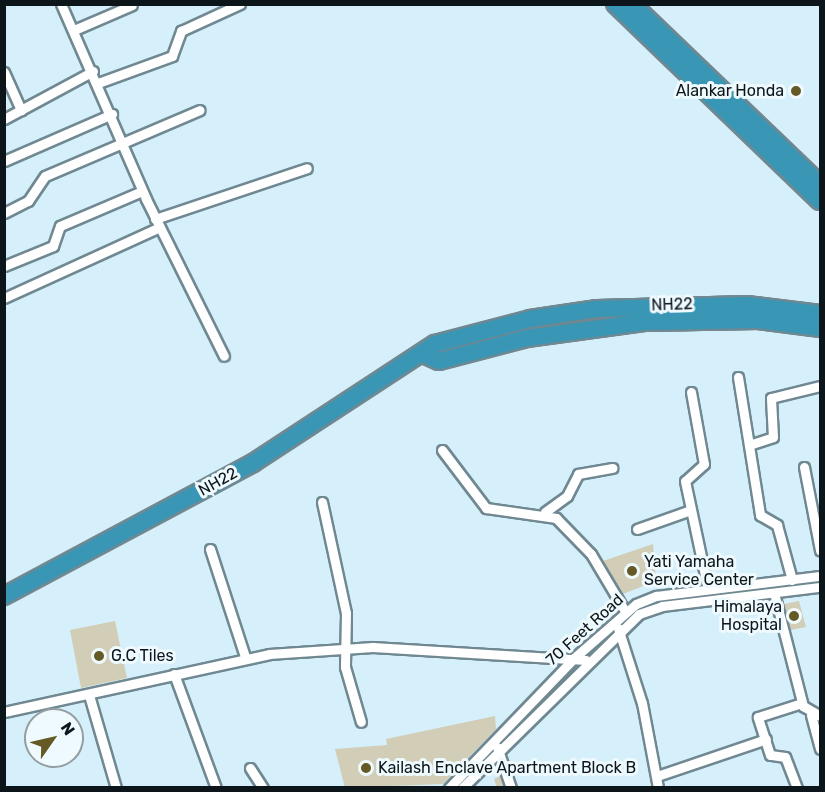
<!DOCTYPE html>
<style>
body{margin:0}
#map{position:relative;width:825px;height:792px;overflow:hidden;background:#d5f0fa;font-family:Rubik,sans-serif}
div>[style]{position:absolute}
.building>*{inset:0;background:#d2cdb6}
.roads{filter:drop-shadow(2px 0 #708892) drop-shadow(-2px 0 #708892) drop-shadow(0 2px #708892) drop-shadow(0 -2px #708892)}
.street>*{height:9px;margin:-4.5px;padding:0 4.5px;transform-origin:4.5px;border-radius:4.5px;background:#fff}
.highway>*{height:16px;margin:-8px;padding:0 8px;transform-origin:8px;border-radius:8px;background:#3996b5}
.dots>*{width:16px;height:16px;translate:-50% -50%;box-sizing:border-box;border:3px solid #effafe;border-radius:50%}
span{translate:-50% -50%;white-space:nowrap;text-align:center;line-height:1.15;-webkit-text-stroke:6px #effafe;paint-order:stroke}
.poi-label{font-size:16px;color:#0c1519}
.right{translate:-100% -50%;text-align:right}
.left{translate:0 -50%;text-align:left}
.street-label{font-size:16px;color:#0c1519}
.frame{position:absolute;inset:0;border:6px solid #0c1519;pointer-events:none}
.north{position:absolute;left:24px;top:708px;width:60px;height:60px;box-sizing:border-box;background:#effafe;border:2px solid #949ea2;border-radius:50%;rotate:56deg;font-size:16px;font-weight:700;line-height:24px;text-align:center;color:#0c1519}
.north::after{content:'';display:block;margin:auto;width:21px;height:27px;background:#655a26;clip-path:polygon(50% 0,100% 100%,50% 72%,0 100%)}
</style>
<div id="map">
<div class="building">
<i style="clip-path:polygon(653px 544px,656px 581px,623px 594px,603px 561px)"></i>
<i style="clip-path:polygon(799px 601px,806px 627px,791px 630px,784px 604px)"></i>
<i style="clip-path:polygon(115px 621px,127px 678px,81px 688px,70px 630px)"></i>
<i style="clip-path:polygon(495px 716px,496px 729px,443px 784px,345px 788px,335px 749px,387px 745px,386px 739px)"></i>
<i style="clip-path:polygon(500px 776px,504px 788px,497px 788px,494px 779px)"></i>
</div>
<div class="roads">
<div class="street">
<i style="left:61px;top:4px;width:213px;rotate:66.4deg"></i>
<i style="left:146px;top:199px;width:175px;rotate:63.6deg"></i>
<i style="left:74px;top:30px;width:63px;rotate:-23.3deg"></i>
<i style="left:4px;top:72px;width:42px;rotate:65.9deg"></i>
<i style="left:98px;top:83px;width:79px;rotate:-20deg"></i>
<i style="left:172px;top:56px;width:27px;rotate:-70deg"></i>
<i style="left:181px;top:31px;width:65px;rotate:-24.6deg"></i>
<i style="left:4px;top:119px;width:101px;rotate:-28.3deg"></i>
<i style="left:4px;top:161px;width:118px;rotate:-23.5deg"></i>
<i style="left:4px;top:213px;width:27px;rotate:-27deg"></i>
<i style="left:28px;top:201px;width:30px;rotate:-56deg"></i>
<i style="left:45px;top:176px;width:168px;rotate:-23.1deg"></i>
<i style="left:155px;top:219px;width:160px;rotate:-18.5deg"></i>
<i style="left:4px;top:266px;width:53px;rotate:-22.2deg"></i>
<i style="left:53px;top:246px;width:21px;rotate:-71deg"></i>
<i style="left:60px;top:226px;width:89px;rotate:-23.1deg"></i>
<i style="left:4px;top:298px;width:171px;rotate:-24.5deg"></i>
<i style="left:738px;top:377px;width:140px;rotate:80.9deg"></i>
<i style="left:760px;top:515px;width:20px;rotate:30deg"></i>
<i style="left:777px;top:525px;width:57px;rotate:74.7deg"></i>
<i style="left:691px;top:392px;width:73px;rotate:79.8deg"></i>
<i style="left:704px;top:464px;width:25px;rotate:138deg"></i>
<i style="left:685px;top:481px;width:110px;rotate:78deg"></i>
<i style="left:749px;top:445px;width:25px;rotate:-18deg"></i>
<i style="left:773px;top:437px;width:39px;rotate:-93deg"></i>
<i style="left:771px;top:398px;width:50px;rotate:-13.8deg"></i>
<i style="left:442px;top:450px;width:73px;rotate:52.8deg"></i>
<i style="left:486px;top:508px;width:71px;rotate:8.1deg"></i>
<i style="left:556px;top:518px;width:50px;rotate:45.8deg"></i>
<i style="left:591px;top:554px;width:66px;rotate:59.2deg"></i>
<i style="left:804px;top:467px;width:85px;rotate:79.1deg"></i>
<i style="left:322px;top:502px;width:114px;rotate:77.8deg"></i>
<i style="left:346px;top:613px;width:54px;rotate:91.1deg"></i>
<i style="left:345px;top:667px;width:57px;rotate:73.8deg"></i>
<i style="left:545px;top:512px;width:27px;rotate:-36deg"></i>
<i style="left:567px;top:496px;width:25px;rotate:-63deg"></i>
<i style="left:578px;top:474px;width:35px;rotate:-10deg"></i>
<i style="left:637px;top:529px;width:57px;rotate:-19.4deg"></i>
<i style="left:210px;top:549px;width:114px;rotate:72deg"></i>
<i style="left:774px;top:593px;width:117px;rotate:75.6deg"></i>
<i style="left:803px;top:706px;width:20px;rotate:30deg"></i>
<i style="left:618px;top:628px;width:79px;rotate:72.3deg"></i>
<i style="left:642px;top:703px;width:86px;rotate:79.3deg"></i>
<i style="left:174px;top:674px;width:121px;rotate:69.8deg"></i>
<i style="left:89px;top:695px;width:97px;rotate:73.8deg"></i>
<i style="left:4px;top:712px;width:271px;rotate:-12.3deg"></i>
<i style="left:269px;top:654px;width:104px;rotate:-3.9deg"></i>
<i style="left:373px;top:647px;width:213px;rotate:3.5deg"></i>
<i style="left:811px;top:715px;width:35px;rotate:75deg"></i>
<i style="left:497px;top:747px;width:43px;rotate:71.1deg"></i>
<i style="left:250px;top:768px;width:24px;rotate:57deg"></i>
<i style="left:657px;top:776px;width:115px;rotate:-18.7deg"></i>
<i style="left:449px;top:788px;width:180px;rotate:-46.1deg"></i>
<i style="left:574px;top:658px;width:82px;rotate:-41.1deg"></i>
<i style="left:636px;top:604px;width:22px;rotate:-22deg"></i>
<i style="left:656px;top:596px;width:165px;rotate:-7deg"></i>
<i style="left:462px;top:788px;width:248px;rotate:-44.5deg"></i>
<i style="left:639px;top:614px;width:24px;rotate:-19deg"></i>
<i style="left:662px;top:606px;width:159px;rotate:-6.9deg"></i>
<i style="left:797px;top:788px;width:33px;rotate:-111deg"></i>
<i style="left:785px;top:757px;width:15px;rotate:-172deg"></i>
<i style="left:770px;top:755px;width:40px;rotate:-108deg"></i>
<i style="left:758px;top:717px;width:46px;rotate:-17.7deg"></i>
</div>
<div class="highway">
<i style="left:615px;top:4px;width:284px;rotate:43.9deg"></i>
<i style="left:632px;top:4px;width:260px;rotate:43.8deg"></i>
<i style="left:423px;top:354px;width:17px;rotate:24deg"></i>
<i style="left:439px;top:361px;width:91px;rotate:-14.6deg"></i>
<i style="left:527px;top:338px;width:120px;rotate:-7.7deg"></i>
<i style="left:646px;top:322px;width:112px;rotate:-1deg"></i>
<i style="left:758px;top:320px;width:63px;rotate:7.4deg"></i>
<i style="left:4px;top:596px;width:282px;rotate:-28.1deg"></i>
<i style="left:253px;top:463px;width:217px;rotate:-33.2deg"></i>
<i style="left:435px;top:344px;width:98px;rotate:-14.7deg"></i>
<i style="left:530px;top:319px;width:68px;rotate:-8.5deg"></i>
<i style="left:597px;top:309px;width:150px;rotate:-1.5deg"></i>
<i style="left:747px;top:305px;width:74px;rotate:7deg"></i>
</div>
</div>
<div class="dots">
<i style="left:796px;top:91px;background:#655a26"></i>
<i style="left:632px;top:571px;background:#655a26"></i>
<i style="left:794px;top:616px;background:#655a26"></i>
<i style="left:99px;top:656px;background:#655a26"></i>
<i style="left:366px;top:768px;background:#655a26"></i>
</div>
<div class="poi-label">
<span class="right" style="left:784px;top:91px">Alankar Honda</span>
<span class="left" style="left:644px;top:571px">Yati Yamaha<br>Service Center</span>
<span class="right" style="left:782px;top:616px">Himalaya<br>Hospital</span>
<span class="left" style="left:111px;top:656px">G.C Tiles</span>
<span class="left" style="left:378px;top:768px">Kailash Enclave Apartment Block B</span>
</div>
<div class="street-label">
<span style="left:672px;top:305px;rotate:-2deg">NH22</span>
<span style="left:218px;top:482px;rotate:-29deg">NH22</span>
<span style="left:585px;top:630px;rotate:-42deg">70 Feet Road</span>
</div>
<div class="frame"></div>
<div class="north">N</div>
</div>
